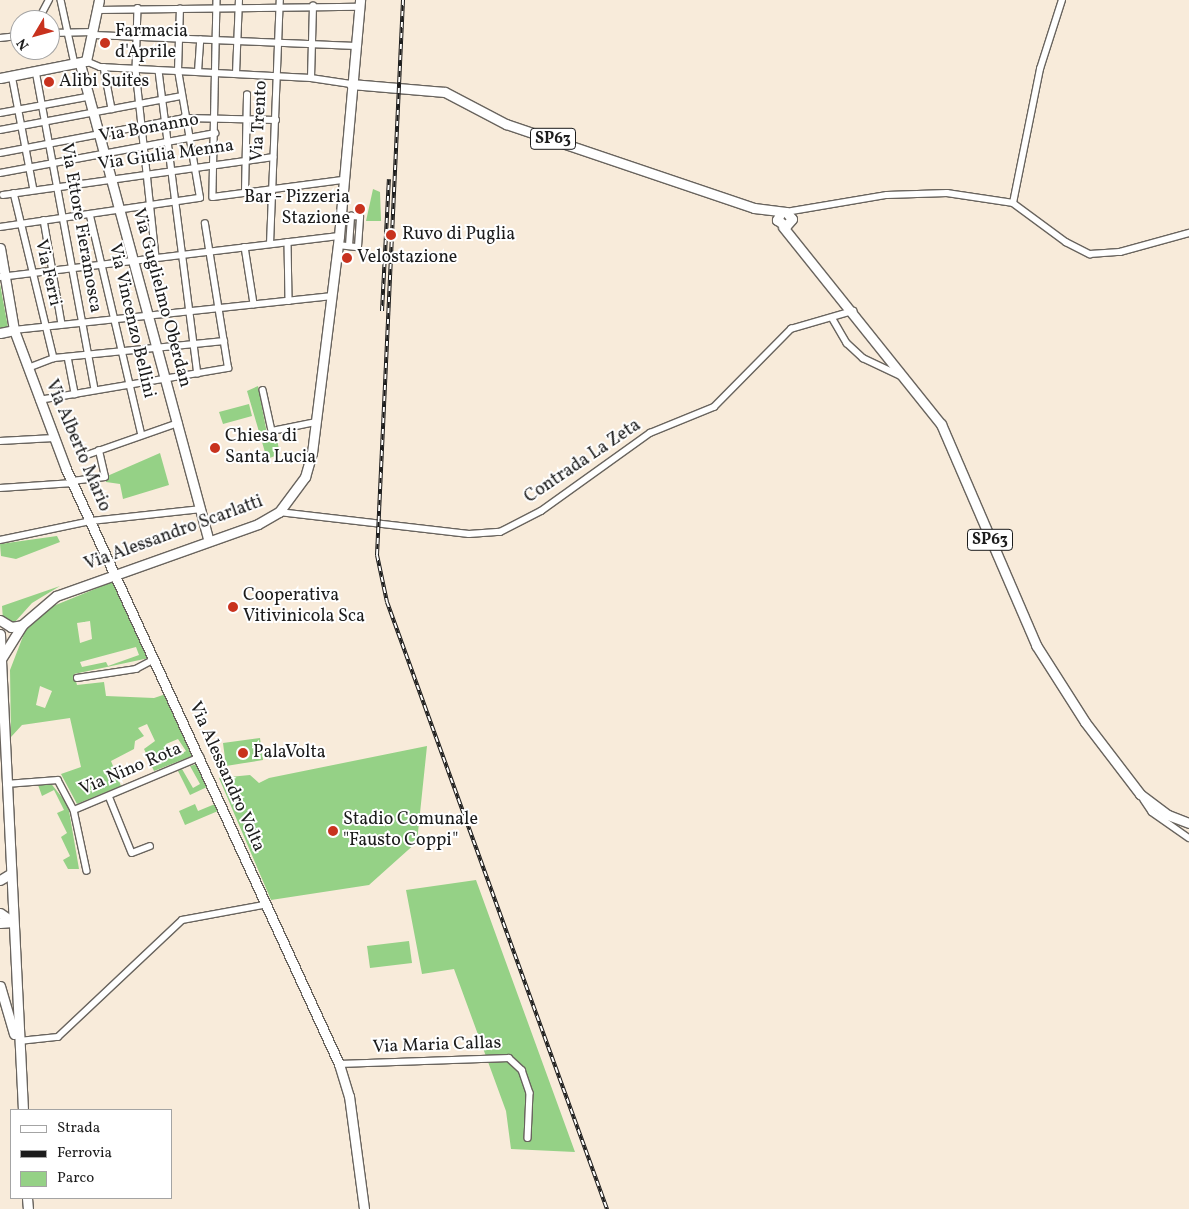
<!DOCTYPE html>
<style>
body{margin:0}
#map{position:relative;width:1189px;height:1209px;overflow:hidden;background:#f8ebda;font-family:Vollkorn,serif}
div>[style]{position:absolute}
.green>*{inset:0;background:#95d186}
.roads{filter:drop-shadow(1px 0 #69645e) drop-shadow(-1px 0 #69645e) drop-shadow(0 1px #69645e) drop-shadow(0 -1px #69645e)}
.street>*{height:5.5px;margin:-2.75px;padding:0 2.75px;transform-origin:2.75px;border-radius:2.75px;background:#fff}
.secondary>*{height:9px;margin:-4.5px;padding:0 4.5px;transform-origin:4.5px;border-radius:4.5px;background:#fff}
.primary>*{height:9px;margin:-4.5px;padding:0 4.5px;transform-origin:4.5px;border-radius:4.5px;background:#fff}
.rail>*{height:4px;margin-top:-2px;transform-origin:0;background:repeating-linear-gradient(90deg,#fff 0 5.5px,#1c1c1c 0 11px);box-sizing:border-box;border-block:1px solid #1c1c1c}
.dots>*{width:14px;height:14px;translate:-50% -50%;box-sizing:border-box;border:2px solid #fff;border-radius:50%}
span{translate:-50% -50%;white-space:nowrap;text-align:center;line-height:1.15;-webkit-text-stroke:4px #fff;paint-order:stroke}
.shield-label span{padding:1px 4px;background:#fff;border:1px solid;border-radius:4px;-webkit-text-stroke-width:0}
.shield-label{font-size:16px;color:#1c1c1c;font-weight:700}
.poi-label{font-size:18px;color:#1c1c1c}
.left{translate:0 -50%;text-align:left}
.right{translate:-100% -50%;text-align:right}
.street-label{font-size:18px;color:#1c1c1c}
.legend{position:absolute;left:10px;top:1109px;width:162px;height:90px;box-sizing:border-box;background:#fff;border:1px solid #a4a4a4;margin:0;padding:6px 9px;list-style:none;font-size:15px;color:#1c1c1c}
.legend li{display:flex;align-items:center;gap:10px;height:25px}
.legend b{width:25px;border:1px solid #a4a4a4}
.north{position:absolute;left:10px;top:10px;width:50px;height:50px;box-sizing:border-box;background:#fff;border:1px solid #a4a4a4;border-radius:50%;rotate:233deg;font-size:14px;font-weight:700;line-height:20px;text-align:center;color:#1c1c1c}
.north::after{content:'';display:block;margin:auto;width:18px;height:22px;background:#c8321e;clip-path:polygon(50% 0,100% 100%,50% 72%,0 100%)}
</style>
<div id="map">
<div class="green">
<i style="clip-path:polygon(373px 189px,380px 192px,381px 221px,366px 221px)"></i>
<i style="clip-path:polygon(0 284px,8px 327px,0 328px)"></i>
<i style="clip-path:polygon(258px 386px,268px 439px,276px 435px,280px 454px,267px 459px,247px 391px)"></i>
<i style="clip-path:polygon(249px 404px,252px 416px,223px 424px,219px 412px)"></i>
<i style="clip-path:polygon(160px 453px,169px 485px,123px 499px,120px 484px,106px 482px,105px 477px)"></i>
<i style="clip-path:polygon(57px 536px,60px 542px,16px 559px,1px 556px,0 544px)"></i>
<i style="clip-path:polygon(evenodd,112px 582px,149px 658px,74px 674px,77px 685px,104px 682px,106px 696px,154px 698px,166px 694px,192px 756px,154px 771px,144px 749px,155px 741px,147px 724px,138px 728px,144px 736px,135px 741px,134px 749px,111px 761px,121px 786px,77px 804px,61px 774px,81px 767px,70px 718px,22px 725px,11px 737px,10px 670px,27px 626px,46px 609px,112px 582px,90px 621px,92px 639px,80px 643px,77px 623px,90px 621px,112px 582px,136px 647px,139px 655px,108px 666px,106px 662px,82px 667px,80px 662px,136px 647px,112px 582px,40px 686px,52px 691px,45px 708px,36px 705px,40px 686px,112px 582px,178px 739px,186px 751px,177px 756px,166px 744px,178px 739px)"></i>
<i style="clip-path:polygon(60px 586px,32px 603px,14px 623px,3px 619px,2px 606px)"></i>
<i style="clip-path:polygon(260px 738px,263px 760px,226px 766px,223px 743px)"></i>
<i style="clip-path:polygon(427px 746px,417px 842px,369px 885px,271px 900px,219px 778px,250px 775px,259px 783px,269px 778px)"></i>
<i style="clip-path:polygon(197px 764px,207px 787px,190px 795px,178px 771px,182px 769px,193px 788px,200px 784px,190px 766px)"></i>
<i style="clip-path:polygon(49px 781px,68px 805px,79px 869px,68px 869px,63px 860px,70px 856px,61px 837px,67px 833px,57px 813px,64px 810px,54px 790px,42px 796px,38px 785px)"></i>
<i style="clip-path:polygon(195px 804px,198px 811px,215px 804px,218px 811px,185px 825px,179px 811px)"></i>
<i style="clip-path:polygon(476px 880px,575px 1152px,511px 1149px,506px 1111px,454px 969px,422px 974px,406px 890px)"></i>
<i style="clip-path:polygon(409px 941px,412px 963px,370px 968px,367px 946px)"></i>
</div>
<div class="roads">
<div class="street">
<i style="left:61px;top:0;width:66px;rotate:77.7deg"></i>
<i style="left:217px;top:0;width:197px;rotate:91.2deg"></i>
<i style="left:213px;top:197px;width:130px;rotate:-7.5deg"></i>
<i style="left:138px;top:8px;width:62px;rotate:91.8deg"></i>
<i style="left:136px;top:70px;width:189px;rotate:83.9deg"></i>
<i style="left:98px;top:10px;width:261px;rotate:-0.7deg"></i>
<i style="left:41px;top:15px;width:17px;rotate:-62deg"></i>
<i style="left:50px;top:33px;width:44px;rotate:-1.3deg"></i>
<i style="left:94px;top:35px;width:262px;rotate:2.4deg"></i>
<i style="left:0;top:38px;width:20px;rotate:-6deg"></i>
<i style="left:86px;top:61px;width:15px;rotate:23deg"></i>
<i style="left:100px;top:67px;width:211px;rotate:3deg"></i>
<i style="left:311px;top:78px;width:40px;rotate:8.5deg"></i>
<i style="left:104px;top:67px;width:43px;rotate:79.2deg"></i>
<i style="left:36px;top:71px;width:324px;rotate:79.5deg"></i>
<i style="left:159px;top:71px;width:305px;rotate:82.7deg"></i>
<i style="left:198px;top:72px;width:32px;rotate:-86deg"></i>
<i style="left:236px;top:74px;width:74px;rotate:-87.7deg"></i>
<i style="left:12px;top:75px;width:117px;rotate:79.2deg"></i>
<i style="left:311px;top:78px;width:72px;rotate:-88.4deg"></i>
<i style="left:0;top:113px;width:88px;rotate:-10.4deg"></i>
<i style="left:0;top:130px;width:185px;rotate:-10.6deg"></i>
<i style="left:0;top:153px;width:189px;rotate:-10.7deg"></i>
<i style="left:186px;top:118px;width:90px;rotate:1.3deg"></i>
<i style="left:0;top:173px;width:219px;rotate:-10.5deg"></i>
<i style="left:245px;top:192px;width:97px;rotate:-88.8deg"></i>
<i style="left:14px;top:193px;width:170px;rotate:76.4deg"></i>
<i style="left:3px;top:195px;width:273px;rotate:-8deg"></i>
<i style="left:1013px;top:203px;width:137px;rotate:-78.6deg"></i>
<i style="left:1040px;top:69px;width:72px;rotate:-72.3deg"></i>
<i style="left:786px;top:212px;width:102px;rotate:-9.6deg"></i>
<i style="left:887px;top:195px;width:60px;rotate:-1.9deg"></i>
<i style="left:947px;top:193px;width:67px;rotate:8.6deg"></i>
<i style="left:1013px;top:203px;width:66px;rotate:36.3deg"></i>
<i style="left:1066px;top:242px;width:27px;rotate:27deg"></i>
<i style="left:1090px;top:254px;width:30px;rotate:-4deg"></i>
<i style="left:1120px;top:252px;width:72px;rotate:-15.4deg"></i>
<i style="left:90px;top:214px;width:227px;rotate:76.8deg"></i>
<i style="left:44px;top:220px;width:106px;rotate:80.2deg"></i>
<i style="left:0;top:227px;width:202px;rotate:-8.3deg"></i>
<i style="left:200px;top:198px;width:129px;rotate:-99.8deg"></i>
<i style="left:178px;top:71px;width:62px;rotate:-88.2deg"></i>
<i style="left:288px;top:242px;width:59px;rotate:89deg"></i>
<i style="left:270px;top:244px;width:244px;rotate:-87.7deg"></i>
<i style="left:338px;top:245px;width:20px;rotate:6deg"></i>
<i style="left:358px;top:247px;width:30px;rotate:-86deg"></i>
<i style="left:360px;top:217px;width:20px;rotate:-177deg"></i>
<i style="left:349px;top:246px;width:30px;rotate:-86deg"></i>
<i style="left:245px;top:247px;width:58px;rotate:81deg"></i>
<i style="left:0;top:277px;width:341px;rotate:-6.9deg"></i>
<i style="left:833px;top:319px;width:28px;rotate:60deg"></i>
<i style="left:847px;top:343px;width:22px;rotate:43deg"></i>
<i style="left:863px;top:358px;width:44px;rotate:25.4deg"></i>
<i style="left:14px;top:330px;width:320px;rotate:-6.1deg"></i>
<i style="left:68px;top:357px;width:38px;rotate:79deg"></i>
<i style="left:28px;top:368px;width:28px;rotate:-21deg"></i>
<i style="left:54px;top:358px;width:171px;rotate:-5.7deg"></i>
<i style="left:263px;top:390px;width:42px;rotate:77.6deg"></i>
<i style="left:272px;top:431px;width:45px;rotate:-11.6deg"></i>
<i style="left:39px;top:400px;width:192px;rotate:-9.6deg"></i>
<i style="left:228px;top:368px;width:146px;rotate:-99.1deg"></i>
<i style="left:0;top:441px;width:54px;rotate:-3.2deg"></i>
<i style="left:84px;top:456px;width:100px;rotate:-19.3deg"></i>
<i style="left:72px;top:481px;width:33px;rotate:-7deg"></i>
<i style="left:105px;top:477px;width:27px;rotate:-103deg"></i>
<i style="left:0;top:488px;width:73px;rotate:-3.9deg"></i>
<i style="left:279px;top:512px;width:191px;rotate:6.6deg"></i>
<i style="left:469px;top:534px;width:31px;rotate:-4deg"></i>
<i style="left:500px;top:532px;width:46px;rotate:-27.1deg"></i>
<i style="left:541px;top:511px;width:134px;rotate:-35.6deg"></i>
<i style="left:650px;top:433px;width:69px;rotate:-22.1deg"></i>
<i style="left:714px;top:407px;width:110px;rotate:-45.4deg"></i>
<i style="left:791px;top:329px;width:65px;rotate:-16.2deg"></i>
<i style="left:0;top:540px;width:93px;rotate:-11.8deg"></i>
<i style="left:91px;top:521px;width:111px;rotate:-6.2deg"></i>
<i style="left:77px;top:678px;width:60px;rotate:-8.7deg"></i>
<i style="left:136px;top:669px;width:21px;rotate:-28deg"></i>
<i style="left:6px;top:784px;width:52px;rotate:-4.4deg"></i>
<i style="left:58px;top:780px;width:34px;rotate:62deg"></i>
<i style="left:74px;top:810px;width:62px;rotate:78deg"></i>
<i style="left:109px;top:796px;width:61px;rotate:68deg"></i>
<i style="left:132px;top:853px;width:19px;rotate:-21deg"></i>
<i style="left:1144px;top:800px;width:14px;rotate:56deg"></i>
<i style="left:1152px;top:812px;width:45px;rotate:35.1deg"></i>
<i style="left:74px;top:810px;width:137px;rotate:-22.8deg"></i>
<i style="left:19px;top:1041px;width:39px;rotate:-6deg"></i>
<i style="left:58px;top:1037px;width:170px;rotate:-43.3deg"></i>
<i style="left:182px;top:920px;width:83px;rotate:-10.4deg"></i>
<i style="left:339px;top:1064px;width:170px;rotate:-2deg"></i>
<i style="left:509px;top:1058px;width:18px;rotate:43deg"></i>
<i style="left:522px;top:1070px;width:24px;rotate:71deg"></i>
<i style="left:530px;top:1093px;width:45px;rotate:92.5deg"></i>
</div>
<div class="secondary">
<i style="left:80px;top:64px;width:494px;rotate:74.9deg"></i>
<i style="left:0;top:78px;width:88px;rotate:-11.2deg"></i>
<i style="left:86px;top:61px;width:62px;rotate:-78deg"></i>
<i style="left:0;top:248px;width:83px;rotate:80.3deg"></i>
<i style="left:14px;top:330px;width:148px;rotate:69.5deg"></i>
<i style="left:66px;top:469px;width:655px;rotate:65.35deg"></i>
<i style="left:339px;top:1064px;width:34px;rotate:73deg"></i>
<i style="left:349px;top:1096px;width:114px;rotate:82.4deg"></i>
<i style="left:0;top:333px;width:14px;rotate:-12deg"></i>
<i style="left:0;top:620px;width:13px;rotate:32deg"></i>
<i style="left:11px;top:627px;width:11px;rotate:-10deg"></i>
<i style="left:0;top:634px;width:25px;rotate:88deg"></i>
</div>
<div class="primary">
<i style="left:351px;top:84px;width:94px;rotate:4.9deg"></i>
<i style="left:445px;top:92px;width:69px;rotate:27.7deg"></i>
<i style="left:506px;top:124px;width:262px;rotate:18.7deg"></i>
<i style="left:754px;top:208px;width:32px;rotate:7deg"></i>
<i style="left:786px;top:212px;width:9px;rotate:49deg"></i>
<i style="left:792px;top:219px;width:9px;rotate:131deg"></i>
<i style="left:786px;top:226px;width:11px;rotate:-146deg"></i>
<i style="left:777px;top:220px;width:9px;rotate:-63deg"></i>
<i style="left:783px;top:227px;width:253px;rotate:51.3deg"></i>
<i style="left:941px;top:424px;width:241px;rotate:66.7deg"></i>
<i style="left:1036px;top:645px;width:91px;rotate:57.5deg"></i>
<i style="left:1085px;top:722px;width:91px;rotate:52.6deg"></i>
<i style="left:1140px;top:794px;width:35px;rotate:37deg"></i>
<i style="left:1168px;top:815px;width:22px;rotate:21deg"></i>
<i style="left:0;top:880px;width:12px;rotate:-31deg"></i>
<i style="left:0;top:913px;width:16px;rotate:35deg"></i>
<i style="left:0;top:923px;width:13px;rotate:-4deg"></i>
<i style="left:0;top:986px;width:50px;rotate:73.7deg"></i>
<i style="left:23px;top:1110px;width:452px;rotate:-92.8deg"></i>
<i style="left:1px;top:659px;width:40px;rotate:-58deg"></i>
<i style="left:22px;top:625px;width:45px;rotate:-40.5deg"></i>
<i style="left:56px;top:596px;width:214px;rotate:-19.6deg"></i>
<i style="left:258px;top:524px;width:24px;rotate:-30deg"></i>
<i style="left:279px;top:512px;width:44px;rotate:-53.4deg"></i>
<i style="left:305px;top:477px;width:25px;rotate:-74deg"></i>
<i style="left:312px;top:453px;width:219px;rotate:-82.9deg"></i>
<i style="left:339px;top:236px;width:237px;rotate:-84.9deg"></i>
<i style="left:27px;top:1198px;width:11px;rotate:85deg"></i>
</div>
</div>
<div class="rail">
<i style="left:403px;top:0;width:556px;rotate:92.68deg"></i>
<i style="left:377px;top:555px;width:48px;rotate:78deg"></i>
<i style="left:387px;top:602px;width:646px;rotate:70.08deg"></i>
<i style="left:382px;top:311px;width:132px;rotate:-87deg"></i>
</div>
<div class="dots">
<i style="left:105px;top:43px;background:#c8321e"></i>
<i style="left:49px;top:82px;background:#c8321e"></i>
<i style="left:360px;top:209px;background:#c8321e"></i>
<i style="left:391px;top:235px;background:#c8321e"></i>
<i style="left:347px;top:258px;background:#c8321e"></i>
<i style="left:215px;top:448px;background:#c8321e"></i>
<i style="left:233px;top:607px;background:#c8321e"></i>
<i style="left:243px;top:753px;background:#c8321e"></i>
<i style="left:333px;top:831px;background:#c8321e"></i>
</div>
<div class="shield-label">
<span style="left:553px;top:139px">SP63</span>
<span style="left:990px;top:540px">SP63</span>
</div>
<div class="poi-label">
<span class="left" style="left:115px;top:43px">Farmacia<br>d'Aprile</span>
<span class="left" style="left:59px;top:82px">Alibi Suites</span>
<span class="right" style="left:350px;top:209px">Bar - Pizzeria<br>Stazione</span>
<span class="left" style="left:402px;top:235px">Ruvo di Puglia</span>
<span class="left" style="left:357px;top:258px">Velostazione</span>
<span class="left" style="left:225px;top:448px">Chiesa di<br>Santa Lucia</span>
<span class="left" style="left:243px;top:607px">Cooperativa<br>Vitivinicola Sca</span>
<span class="left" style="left:253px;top:753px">PalaVolta</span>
<span class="left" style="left:343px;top:831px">Stadio Comunale<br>"Fausto Coppi"</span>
</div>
<div class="street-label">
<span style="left:260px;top:121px;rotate:-87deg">Via Trento</span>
<span style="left:149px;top:129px;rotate:-10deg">Via Bonanno</span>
<span style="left:166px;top:156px;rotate:-8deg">Via Giulia Menna</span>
<span style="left:80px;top:228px;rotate:80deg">Via Ettore Fieramosca</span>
<span style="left:47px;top:273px;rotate:77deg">Via Ferri</span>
<span style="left:161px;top:298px;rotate:75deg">Via Guglielmo Oberdan</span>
<span style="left:131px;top:321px;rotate:77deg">Via Vincenzo Bellini</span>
<span style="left:77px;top:446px;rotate:67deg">Via Alberto Mario</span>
<span style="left:583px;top:462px;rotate:-34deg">Contrada La Zeta</span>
<span style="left:174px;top:534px;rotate:-20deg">Via Alessandro Scarlatti</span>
<span style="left:131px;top:770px;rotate:-23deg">Via Nino Rota</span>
<span style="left:226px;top:777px;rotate:66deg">Via Alessandro Volta</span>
<span style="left:437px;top:1046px;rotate:-2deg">Via Maria Callas</span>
</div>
<ul class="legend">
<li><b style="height:6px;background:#fff"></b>Strada</li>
<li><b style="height:6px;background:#1c1c1c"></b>Ferrovia</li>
<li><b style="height:14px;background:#95d186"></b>Parco</li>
</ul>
<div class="north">N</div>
</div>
